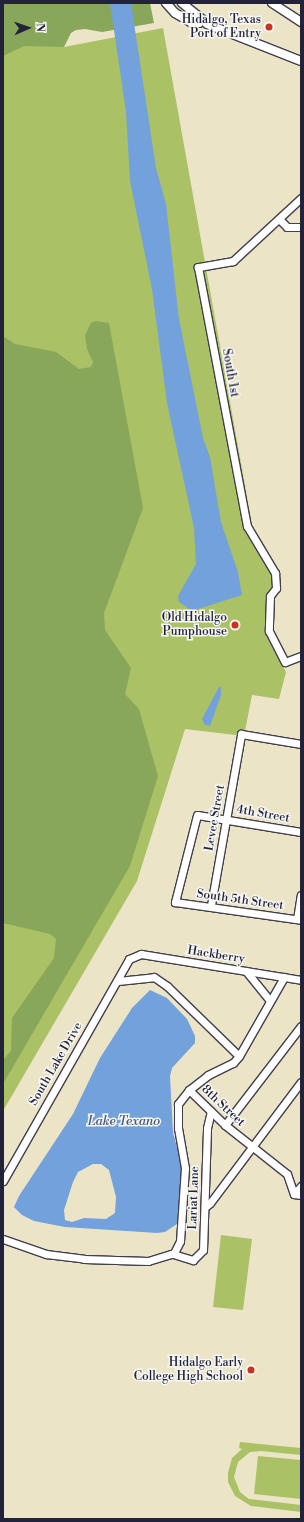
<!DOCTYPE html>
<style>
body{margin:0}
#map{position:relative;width:304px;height:1522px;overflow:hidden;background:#ece4c7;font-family:"Libre Bodoni",serif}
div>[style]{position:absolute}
.green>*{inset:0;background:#abc165}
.forest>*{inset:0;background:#88a75a}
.water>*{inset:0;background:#72a1db}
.roads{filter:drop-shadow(1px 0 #403f50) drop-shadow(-1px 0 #403f50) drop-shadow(0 1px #403f50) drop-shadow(0 -1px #403f50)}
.minor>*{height:7px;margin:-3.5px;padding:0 3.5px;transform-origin:3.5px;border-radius:3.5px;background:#fff}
.major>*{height:8px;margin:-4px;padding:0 4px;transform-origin:4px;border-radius:4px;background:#fff}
.dots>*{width:11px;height:11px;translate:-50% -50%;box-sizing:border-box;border:2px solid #f6f6f2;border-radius:50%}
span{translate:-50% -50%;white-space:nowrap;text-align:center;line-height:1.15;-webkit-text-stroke:3px #f6f6f2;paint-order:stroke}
.poi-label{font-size:12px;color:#22223b}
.right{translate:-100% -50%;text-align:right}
.street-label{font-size:12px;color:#22223b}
.water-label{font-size:13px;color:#42557b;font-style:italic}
.frame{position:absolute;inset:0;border:4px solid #22223b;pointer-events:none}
.north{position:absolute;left:8px;top:8px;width:40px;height:40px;-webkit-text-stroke:3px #f6f6f2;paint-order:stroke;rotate:88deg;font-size:11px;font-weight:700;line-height:16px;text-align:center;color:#22223b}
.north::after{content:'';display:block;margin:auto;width:14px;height:18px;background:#22223b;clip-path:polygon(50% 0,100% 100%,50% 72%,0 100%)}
</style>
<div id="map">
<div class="green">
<i style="clip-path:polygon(3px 3px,53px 3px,64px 47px,163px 28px,253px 530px,274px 565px,277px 591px,268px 610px,265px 631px,286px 672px,279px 699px,252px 695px,244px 736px,185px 729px,137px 881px,3px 1111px)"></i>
<i style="clip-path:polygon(221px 1235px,252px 1239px,243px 1310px,213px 1307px)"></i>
<i style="clip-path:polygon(240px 1442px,301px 1448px,301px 1455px,261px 1451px,250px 1452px,238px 1462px,234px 1477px,240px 1492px,249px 1499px,301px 1505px,301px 1512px,251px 1506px,235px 1496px,228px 1482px,228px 1473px,232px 1458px,242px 1449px,239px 1448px)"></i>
<i style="clip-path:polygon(258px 1456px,301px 1460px,301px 1499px,254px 1494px)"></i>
</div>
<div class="forest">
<i style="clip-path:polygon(3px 3px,150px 3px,154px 23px,102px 32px,85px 29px,76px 30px,71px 33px,64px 47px,24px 46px,3px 56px)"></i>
<i style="clip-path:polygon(95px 321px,109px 323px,143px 508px,104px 613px,105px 630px,131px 668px,125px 694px,139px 709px,158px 776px,130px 866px,3px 1084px,3px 1060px,11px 1051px,12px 1018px,54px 958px,56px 939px,50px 934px,3px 923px,3px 336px,15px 344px,56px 352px,79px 369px,91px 367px,93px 362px,87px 349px,85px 335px,91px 323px)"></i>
</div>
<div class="water">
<i style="clip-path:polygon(110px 3px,131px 3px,156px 168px,166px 204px,179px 319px,203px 438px,210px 457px,221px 522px,238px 572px,242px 595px,192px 611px,179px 602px,178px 596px,196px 564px,194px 528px,167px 403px,152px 289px,130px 181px,126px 112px)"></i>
<i style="clip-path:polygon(219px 687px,221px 687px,221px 695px,210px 726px,205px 725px,202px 719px)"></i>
<i style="clip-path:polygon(evenodd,150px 990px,167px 998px,187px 1019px,195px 1036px,195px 1043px,172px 1068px,170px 1076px,173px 1133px,182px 1164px,177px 1224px,165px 1232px,157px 1233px,65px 1227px,34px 1221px,22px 1215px,14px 1207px,19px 1196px,73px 1114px,100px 1058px,132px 1008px,150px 990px,93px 1164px,101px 1164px,109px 1170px,116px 1197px,115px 1213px,106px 1219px,84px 1218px,72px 1222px,65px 1220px,64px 1210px,73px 1182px,78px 1172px,93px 1164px)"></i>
</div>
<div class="roads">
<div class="minor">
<i style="left:301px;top:198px;width:93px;rotate:137.2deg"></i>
<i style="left:233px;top:261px;width:36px;rotate:170deg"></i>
<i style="left:198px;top:267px;width:264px;rotate:79.3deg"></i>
<i style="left:247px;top:526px;width:55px;rotate:59.2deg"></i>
<i style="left:275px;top:573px;width:15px;rotate:86deg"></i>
<i style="left:276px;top:588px;width:10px;rotate:127deg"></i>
<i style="left:270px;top:596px;width:35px;rotate:92deg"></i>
<i style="left:269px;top:631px;width:35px;rotate:63deg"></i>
<i style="left:285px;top:662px;width:17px;rotate:-21deg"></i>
<i style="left:279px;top:219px;width:11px;rotate:45deg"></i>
<i style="left:287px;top:227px;width:14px"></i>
<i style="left:301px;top:832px;width:105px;rotate:-170.7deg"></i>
<i style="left:197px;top:815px;width:90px;rotate:104.2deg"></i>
<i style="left:175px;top:902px;width:127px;rotate:8.1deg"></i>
<i style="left:211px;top:905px;width:174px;rotate:-80deg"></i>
<i style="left:241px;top:734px;width:61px;rotate:9.5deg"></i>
<i style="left:297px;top:919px;width:24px;rotate:-81deg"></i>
<i style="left:246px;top:971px;width:36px;rotate:51deg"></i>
<i style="left:118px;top:981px;width:36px;rotate:-6deg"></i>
<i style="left:154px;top:977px;width:16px;rotate:35deg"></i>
<i style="left:167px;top:986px;width:100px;rotate:44.2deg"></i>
<i style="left:189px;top:1090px;width:24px;rotate:-38deg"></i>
<i style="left:208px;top:1075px;width:28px;rotate:-26deg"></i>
<i style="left:233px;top:1063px;width:9px;rotate:-49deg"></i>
<i style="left:239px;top:1056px;width:91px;rotate:-60.3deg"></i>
<i style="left:225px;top:1125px;width:125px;rotate:-52.5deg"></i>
<i style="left:3px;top:1181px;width:255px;rotate:-60.4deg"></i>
<i style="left:129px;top:959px;width:13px;rotate:-23deg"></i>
<i style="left:141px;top:954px;width:162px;rotate:9.2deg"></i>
<i style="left:294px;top:1194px;width:11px;rotate:-49deg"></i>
<i style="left:205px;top:1207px;width:6px;rotate:-39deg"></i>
<i style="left:210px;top:1203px;width:151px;rotate:-53.1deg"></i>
<i style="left:3px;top:1239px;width:46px;rotate:19.2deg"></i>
<i style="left:46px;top:1254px;width:38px;rotate:7deg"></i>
<i style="left:84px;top:1259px;width:64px;rotate:1.8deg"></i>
<i style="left:148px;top:1261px;width:27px;rotate:-17deg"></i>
<i style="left:174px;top:1253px;width:13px;rotate:-63deg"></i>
<i style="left:180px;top:1241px;width:73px;rotate:-86.1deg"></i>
<i style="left:185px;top:1168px;width:41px;rotate:-99.9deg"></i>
<i style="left:178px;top:1128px;width:24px;rotate:-90deg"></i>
<i style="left:178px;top:1104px;width:18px;rotate:-52deg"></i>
<i style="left:189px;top:1090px;width:50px;rotate:44.2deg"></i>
<i style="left:225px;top:1125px;width:79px;rotate:38.3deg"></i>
<i style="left:287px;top:1174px;width:21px;rotate:71deg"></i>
<i style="left:294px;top:1194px;width:7px;rotate:8deg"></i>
<i style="left:173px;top:1254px;width:21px;rotate:17deg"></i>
<i style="left:193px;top:1260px;width:14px;rotate:-45deg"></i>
<i style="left:203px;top:1250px;width:122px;rotate:-88.1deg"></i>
<i style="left:207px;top:1128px;width:17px;rotate:-77deg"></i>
</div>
<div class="major">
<i style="left:166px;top:3px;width:13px;rotate:48deg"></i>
<i style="left:175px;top:13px;width:20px;rotate:30deg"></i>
<i style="left:192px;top:23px;width:7px"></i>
<i style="left:182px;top:3px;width:26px;rotate:39deg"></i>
<i style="left:272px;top:3px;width:35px;rotate:33deg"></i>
<i style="left:207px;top:24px;width:101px;rotate:21.5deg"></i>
</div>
</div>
<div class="dots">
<i style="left:269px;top:27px;background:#c8321e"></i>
<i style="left:235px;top:625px;background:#c8321e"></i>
<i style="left:251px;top:1370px;background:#c8321e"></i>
</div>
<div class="poi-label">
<span class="right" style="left:261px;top:27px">Hidalgo, Texas<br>Port of Entry</span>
<span class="right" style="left:227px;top:625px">Old Hidalgo<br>Pumphouse</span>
<span class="right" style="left:243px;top:1370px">Hidalgo Early<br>College High School</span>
</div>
<div class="street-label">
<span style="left:230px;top:373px;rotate:80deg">South 1st</span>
<span style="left:263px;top:814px;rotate:10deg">4th Street</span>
<span style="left:215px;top:818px;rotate:-80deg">Levee Street</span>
<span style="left:240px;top:900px;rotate:8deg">South 5th Street</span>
<span style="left:216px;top:955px;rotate:9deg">Hackberry</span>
<span style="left:56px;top:1064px;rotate:-60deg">South Lake Drive</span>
<span style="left:223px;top:1106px;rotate:43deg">8th Street</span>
<span style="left:194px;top:1198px;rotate:-88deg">Lariat Lane</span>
</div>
<div class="water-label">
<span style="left:124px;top:1121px">Lake Texano</span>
</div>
<div class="frame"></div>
<div class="north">N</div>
</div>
